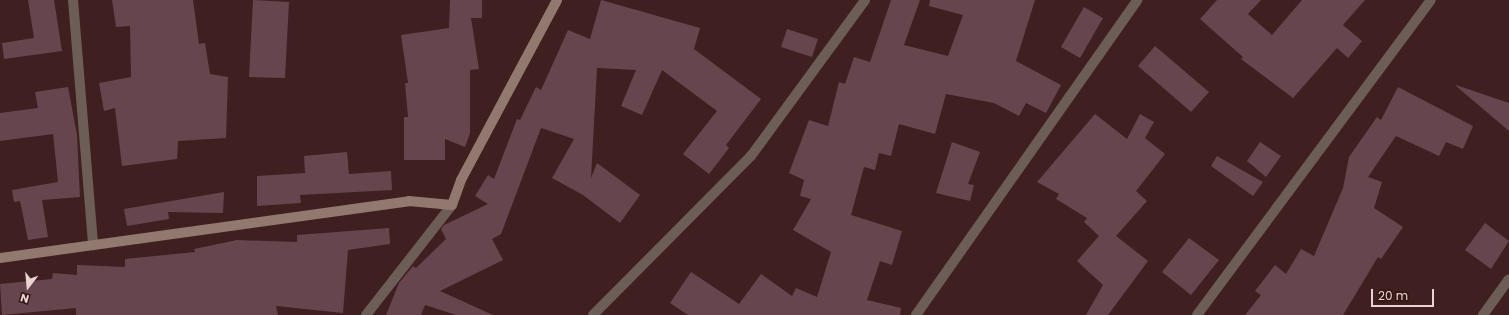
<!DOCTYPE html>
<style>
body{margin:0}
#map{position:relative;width:1509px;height:315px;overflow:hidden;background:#3f1f1f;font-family:Poppins,sans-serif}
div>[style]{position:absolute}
.building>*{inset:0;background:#67454e}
.street>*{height:10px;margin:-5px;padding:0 5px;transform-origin:5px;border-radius:5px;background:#6c5d57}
.secondary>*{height:10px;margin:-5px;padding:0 5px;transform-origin:5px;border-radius:5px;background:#917970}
span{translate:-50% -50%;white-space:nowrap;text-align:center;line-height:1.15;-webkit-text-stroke:3.5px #341615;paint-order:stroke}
.north{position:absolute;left:8px;top:267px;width:40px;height:40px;-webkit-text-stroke:3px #341615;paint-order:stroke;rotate:196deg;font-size:11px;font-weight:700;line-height:16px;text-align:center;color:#ead4d2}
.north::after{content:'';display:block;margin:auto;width:14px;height:18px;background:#ead4d2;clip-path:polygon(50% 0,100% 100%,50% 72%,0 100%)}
.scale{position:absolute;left:1371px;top:289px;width:63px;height:18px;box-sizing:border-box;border:2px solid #ead4d2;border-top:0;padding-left:5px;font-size:12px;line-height:14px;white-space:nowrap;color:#ead4d2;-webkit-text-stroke:3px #341615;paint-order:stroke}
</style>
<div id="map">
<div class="building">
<i style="clip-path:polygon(28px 0,54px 0,62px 51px,4px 59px,2px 43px,34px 38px)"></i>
<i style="clip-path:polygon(112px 0,193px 0,199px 44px,205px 43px,210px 74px,228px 77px,226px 138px,178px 141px,177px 159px,122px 166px,115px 108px,104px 111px,99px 83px,131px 77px,130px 26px,116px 27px)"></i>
<i style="clip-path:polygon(253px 0,289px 2px,285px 78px,249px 77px)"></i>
<i style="clip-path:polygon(450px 0,482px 0,482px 18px,471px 18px,479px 69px,470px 70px,470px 133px,465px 147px,445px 139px,445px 160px,404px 160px,404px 117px,408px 117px,405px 83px,408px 83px,401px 35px,449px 28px)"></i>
<i style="clip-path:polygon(601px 0,700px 28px,694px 49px,761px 99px,726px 145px,729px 148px,709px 174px,683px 154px,717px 111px,662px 70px,642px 115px,621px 106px,636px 70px,597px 68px,591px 178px,597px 163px,640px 195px,620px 223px,583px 195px,552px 178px,574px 139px,541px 128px,501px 234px,492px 239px,503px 260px,440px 291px,493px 315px,456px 315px,425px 305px,421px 315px,386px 315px,399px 283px,413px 266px,416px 268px,446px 239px,441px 229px,444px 225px,488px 204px,475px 196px,488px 175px,494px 179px,517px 119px,520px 120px,536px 87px,541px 90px,568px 30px,590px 39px)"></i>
<i style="clip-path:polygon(891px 0,920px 0,904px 45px,948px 56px,963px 15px,929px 6px,930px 0,1035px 0,1016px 61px,1061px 85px,1046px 113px,1026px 103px,1019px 116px,994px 103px,946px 94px,935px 134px,899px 124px,891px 156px,879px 153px,875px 170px,864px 167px,851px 215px,902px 231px,892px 265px,880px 261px,867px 300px,901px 308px,900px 315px,688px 315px,670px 303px,691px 272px,739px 304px,761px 274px,792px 296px,796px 288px,817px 297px,831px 252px,793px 230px,811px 199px,800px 196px,804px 180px,789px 173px,809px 120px,828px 126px,839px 82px,845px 84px,854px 57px,870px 62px)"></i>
<i style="clip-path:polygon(1217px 0,1261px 0,1248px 14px,1272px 35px,1302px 0,1365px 0,1343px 25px,1362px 41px,1348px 58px,1337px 48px,1293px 98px,1241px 59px,1243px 57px,1200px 19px)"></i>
<i style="clip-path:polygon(1084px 7px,1103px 18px,1080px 58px,1061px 47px)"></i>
<i style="clip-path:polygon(787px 29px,818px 39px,812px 57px,781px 47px)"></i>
<i style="clip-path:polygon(1155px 46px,1209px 92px,1191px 112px,1138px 66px)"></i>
<i style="clip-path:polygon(1456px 85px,1509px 103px,1509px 131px,1456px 86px)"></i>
<i style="clip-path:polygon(68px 87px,77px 135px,80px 197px,42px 200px,48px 237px,28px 240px,20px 201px,14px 202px,12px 190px,58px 182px,53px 134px,0 141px,0 113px,38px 108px,35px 92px)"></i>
<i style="clip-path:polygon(1398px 87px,1473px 126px,1463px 149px,1446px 142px,1439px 156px,1396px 136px,1368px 177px,1382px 182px,1374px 208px,1403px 227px,1381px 259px,1378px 257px,1343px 315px,1245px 315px,1261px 295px,1255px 291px,1275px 265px,1286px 274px,1301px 249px,1314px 256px,1343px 188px,1349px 157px,1377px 117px,1381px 120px)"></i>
<i style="clip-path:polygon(1095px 114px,1127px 139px,1140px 114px,1154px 122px,1145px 138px,1165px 154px,1136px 191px,1147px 201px,1116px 236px,1148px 261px,1108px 315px,1086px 315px,1103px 285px,1077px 261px,1099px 236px,1084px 222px,1087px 218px,1056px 199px,1059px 194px,1037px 182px)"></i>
<i style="clip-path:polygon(952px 142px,980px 152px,968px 184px,974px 185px,970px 201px,936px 193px)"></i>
<i style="clip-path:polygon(1260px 142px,1281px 156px,1266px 177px,1247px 161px)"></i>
<i style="clip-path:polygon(347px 152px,349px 174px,391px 171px,392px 190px,300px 195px,301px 203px,257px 206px,257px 176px,305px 173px,304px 156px)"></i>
<i style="clip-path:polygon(1217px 156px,1263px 182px,1253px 196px,1211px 166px)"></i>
<i style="clip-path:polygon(224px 192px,223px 213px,168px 212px,169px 219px,127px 226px,124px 209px)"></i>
<i style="clip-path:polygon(1485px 223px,1509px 241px,1491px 269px,1465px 250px)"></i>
<i style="clip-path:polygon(389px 228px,390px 244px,348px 250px,343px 313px,276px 306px,278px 315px,76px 315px,76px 308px,2px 315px,0 284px,52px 279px,53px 273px,77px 275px,77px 265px,125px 267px,125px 259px,195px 252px,194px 249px,237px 240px,297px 242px,297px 235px)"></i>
<i style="clip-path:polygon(1189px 238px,1219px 260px,1191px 295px,1162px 272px)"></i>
</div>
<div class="street">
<i style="left:73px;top:0;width:246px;rotate:85.3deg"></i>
<i style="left:366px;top:315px;width:140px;rotate:-52deg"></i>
<i style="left:593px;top:315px;width:224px;rotate:-45.2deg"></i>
<i style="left:751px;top:156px;width:193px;rotate:-53.8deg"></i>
<i style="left:916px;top:315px;width:385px;rotate:-54.9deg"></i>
<i style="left:1197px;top:315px;width:392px;rotate:-53.4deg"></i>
<i style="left:1483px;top:315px;width:44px;rotate:-54.2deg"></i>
</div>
<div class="secondary">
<i style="left:0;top:258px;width:413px;rotate:-7.9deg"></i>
<i style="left:409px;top:201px;width:43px;rotate:5.3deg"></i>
<i style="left:452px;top:205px;width:27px;rotate:-70deg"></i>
<i style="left:461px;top:180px;width:204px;rotate:-61.9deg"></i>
</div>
<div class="north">N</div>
<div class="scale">20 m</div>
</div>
